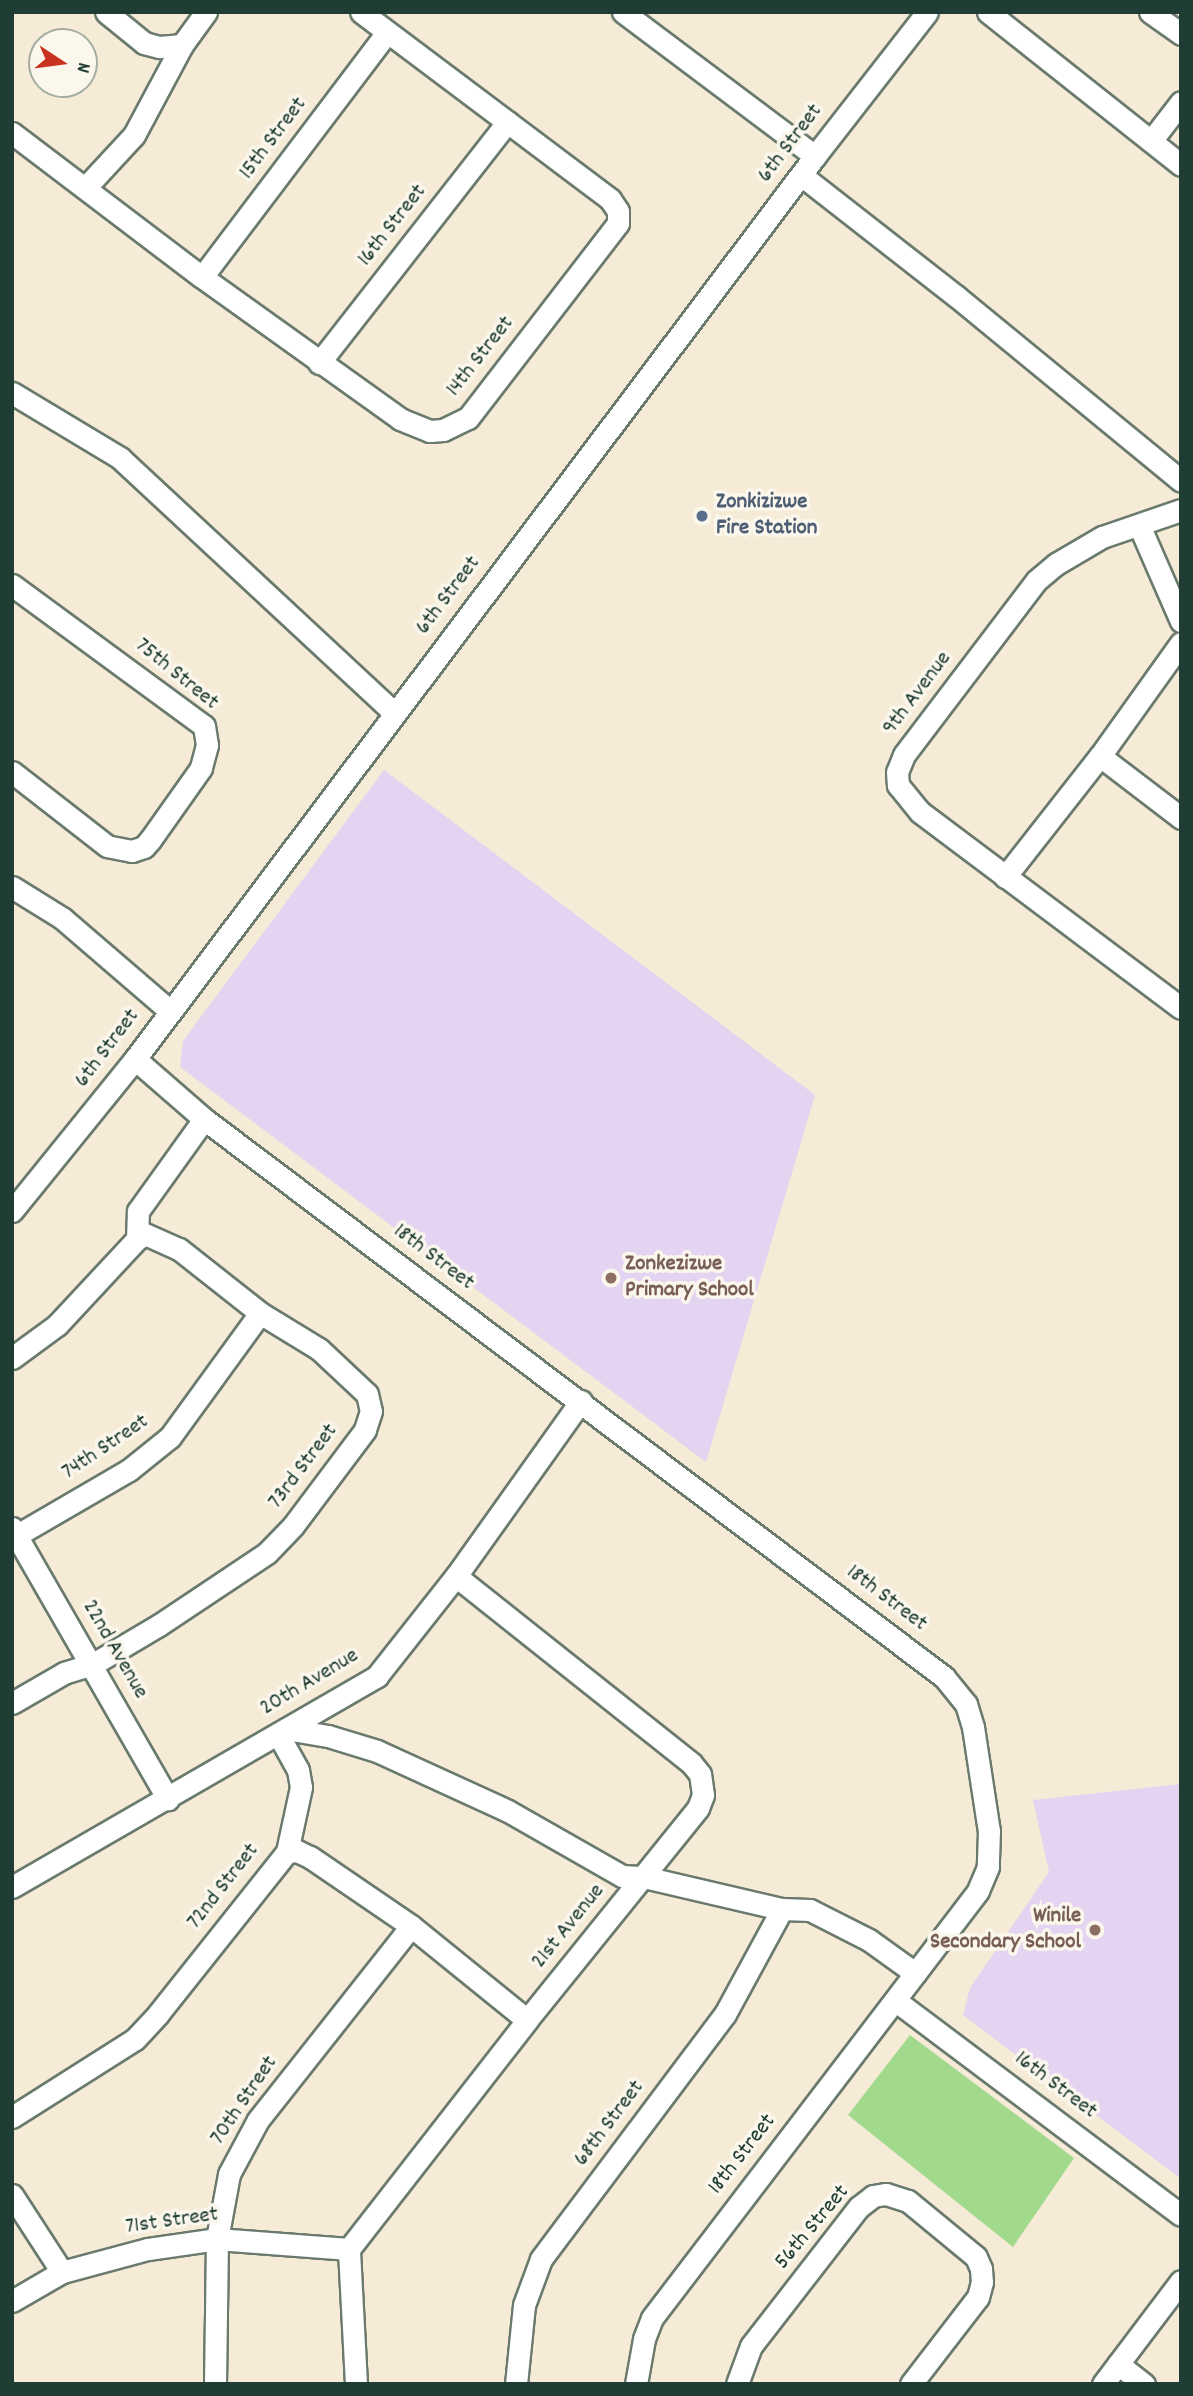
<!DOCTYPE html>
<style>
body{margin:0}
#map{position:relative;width:1193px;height:2396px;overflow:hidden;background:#f5ebd6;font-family:Dekko,sans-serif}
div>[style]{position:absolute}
.built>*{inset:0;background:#e4d3f1}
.green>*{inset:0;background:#a1da8c}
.roads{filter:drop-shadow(2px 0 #6a7a6d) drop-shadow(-2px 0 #6a7a6d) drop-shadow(0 2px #6a7a6d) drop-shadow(0 -2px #6a7a6d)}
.minor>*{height:21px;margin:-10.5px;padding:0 10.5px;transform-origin:10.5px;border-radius:10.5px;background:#fff}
.dots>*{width:19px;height:19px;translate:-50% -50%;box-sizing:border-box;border:4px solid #fbf7ec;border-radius:50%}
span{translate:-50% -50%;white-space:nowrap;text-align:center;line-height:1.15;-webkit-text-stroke:7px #fbf7ec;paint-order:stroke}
.street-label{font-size:23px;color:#1f3d34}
.service-label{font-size:23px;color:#4e5e75;font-weight:700}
.left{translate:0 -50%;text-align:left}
.education-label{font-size:23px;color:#785e54;font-weight:700}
.right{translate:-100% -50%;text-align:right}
.frame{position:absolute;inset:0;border:14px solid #1f3d34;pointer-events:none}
.north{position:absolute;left:28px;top:28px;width:70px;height:70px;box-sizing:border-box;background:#fbf7ec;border:2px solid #a3ada2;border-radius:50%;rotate:103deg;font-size:19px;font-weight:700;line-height:28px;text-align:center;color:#1f3d34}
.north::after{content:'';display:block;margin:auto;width:24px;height:32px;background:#c8321e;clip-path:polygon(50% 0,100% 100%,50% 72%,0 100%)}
</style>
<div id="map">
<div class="built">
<i style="clip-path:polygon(384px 770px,815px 1095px,706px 1462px,180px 1067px,183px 1041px)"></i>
<i style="clip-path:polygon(1181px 1784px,1181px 2179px,963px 2015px,970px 1988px,1049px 1872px,1033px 1800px)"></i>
</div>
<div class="green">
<i style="clip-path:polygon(910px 2035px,1074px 2158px,1013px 2247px,848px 2115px)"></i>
</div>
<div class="roads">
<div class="minor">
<i style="left:106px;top:12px;width:49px;rotate:39.2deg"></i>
<i style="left:144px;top:43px;width:16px;rotate:15deg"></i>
<i style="left:159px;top:47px;width:23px;rotate:-5deg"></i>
<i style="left:623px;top:12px;width:240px;rotate:36.9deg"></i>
<i style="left:988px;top:12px;width:246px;rotate:38.4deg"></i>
<i style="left:1150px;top:12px;width:38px;rotate:35deg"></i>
<i style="left:12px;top:133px;width:238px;rotate:37.2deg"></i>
<i style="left:202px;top:277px;width:244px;rotate:35.6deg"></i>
<i style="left:400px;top:419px;width:32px;rotate:22deg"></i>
<i style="left:430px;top:431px;width:13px;rotate:-4deg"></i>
<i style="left:443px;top:430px;width:28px;rotate:-26deg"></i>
<i style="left:468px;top:418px;width:246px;rotate:-52.4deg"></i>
<i style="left:618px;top:223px;width:12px;rotate:-90deg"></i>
<i style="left:618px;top:211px;width:14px;rotate:-124deg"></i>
<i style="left:610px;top:199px;width:311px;rotate:-143.1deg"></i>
<i style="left:1151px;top:141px;width:49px;rotate:-52.4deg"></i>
<i style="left:801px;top:175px;width:197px;rotate:38deg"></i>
<i style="left:956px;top:296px;width:291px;rotate:39.4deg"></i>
<i style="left:85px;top:188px;width:72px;rotate:-47.2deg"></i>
<i style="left:134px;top:135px;width:102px;rotate:-61.9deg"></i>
<i style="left:182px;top:45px;width:41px;rotate:-54deg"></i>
<i style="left:202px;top:277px;width:307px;rotate:-52.9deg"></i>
<i style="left:319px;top:363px;width:306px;rotate:-52deg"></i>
<i style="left:12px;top:393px;width:126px;rotate:31deg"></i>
<i style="left:120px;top:458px;width:374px;rotate:42.9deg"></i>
<i style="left:1181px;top:510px;width:83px;rotate:161.1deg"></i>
<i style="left:1102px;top:537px;width:53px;rotate:149.6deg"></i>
<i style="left:1056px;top:564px;width:26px;rotate:140deg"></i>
<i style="left:1036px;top:581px;width:218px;rotate:127.2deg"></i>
<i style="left:904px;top:755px;width:18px;rotate:112deg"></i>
<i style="left:897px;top:772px;width:13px;rotate:86deg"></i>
<i style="left:898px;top:785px;width:35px;rotate:51deg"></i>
<i style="left:920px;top:812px;width:326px;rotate:36.9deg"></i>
<i style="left:1139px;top:525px;width:105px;rotate:66.4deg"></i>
<i style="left:12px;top:585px;width:238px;rotate:36.3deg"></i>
<i style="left:204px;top:726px;width:19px;rotate:81deg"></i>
<i style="left:207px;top:745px;width:24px;rotate:105deg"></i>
<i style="left:201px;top:768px;width:88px;rotate:125.3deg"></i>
<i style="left:150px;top:840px;width:9px;rotate:131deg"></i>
<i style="left:144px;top:847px;width:13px;rotate:162deg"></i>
<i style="left:132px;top:851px;width:25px;rotate:-169deg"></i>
<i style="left:107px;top:846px;width:120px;rotate:-142.1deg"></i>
<i style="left:1100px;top:756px;width:102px;rotate:37.4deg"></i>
<i style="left:1005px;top:877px;width:154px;rotate:-51.9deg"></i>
<i style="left:1100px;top:756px;width:139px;rotate:-54.4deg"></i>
<i style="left:12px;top:887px;width:59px;rotate:31.8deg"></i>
<i style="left:62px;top:918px;width:141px;rotate:40.7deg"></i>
<i style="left:135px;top:1059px;width:91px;rotate:41deg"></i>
<i style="left:204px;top:1119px;width:927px;rotate:37.02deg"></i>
<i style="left:944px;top:1677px;width:35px;rotate:51deg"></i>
<i style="left:966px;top:1704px;width:24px;rotate:73deg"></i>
<i style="left:973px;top:1727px;width:105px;rotate:81.3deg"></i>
<i style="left:989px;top:1831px;width:36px;rotate:92deg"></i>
<i style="left:988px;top:1867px;width:26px;rotate:113deg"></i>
<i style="left:978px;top:1891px;width:537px;rotate:127.36deg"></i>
<i style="left:652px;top:2318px;width:22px;rotate:111deg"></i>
<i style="left:644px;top:2339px;width:46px;rotate:100.1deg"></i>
<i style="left:12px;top:1211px;width:196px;rotate:-51deg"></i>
<i style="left:135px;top:1059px;width:1130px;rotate:-53.02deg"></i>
<i style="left:815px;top:156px;width:182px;rotate:-52.1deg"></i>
<i style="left:137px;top:1239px;width:28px;rotate:-88deg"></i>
<i style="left:138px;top:1211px;width:113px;rotate:-54.3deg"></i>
<i style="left:12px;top:1358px;width:56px;rotate:-36.3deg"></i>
<i style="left:57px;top:1325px;width:117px;rotate:-47.1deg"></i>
<i style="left:137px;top:1239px;width:9px;rotate:-32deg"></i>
<i style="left:145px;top:1234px;width:37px;rotate:24deg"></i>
<i style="left:179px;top:1249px;width:103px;rotate:38.3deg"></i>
<i style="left:260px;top:1313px;width:69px;rotate:31.4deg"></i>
<i style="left:319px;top:1349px;width:66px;rotate:43.2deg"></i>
<i style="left:367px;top:1394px;width:17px;rotate:77deg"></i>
<i style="left:371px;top:1411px;width:20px;rotate:108deg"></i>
<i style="left:365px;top:1430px;width:120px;rotate:126.9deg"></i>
<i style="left:293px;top:1526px;width:37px;rotate:134deg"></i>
<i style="left:267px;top:1553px;width:130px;rotate:146.3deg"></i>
<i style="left:159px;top:1625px;width:77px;rotate:149.4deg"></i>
<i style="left:93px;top:1664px;width:30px;rotate:163deg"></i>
<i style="left:64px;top:1673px;width:60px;rotate:150deg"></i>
<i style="left:12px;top:1528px;width:313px;rotate:60.1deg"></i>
<i style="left:12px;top:1538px;width:135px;rotate:-30.2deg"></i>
<i style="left:129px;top:1470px;width:53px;rotate:-38.8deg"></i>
<i style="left:170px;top:1437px;width:153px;rotate:-54deg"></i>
<i style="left:286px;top:1729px;width:43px;rotate:9.5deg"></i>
<i style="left:328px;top:1736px;width:51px;rotate:17deg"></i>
<i style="left:377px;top:1751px;width:144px;rotate:24.6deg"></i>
<i style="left:508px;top:1811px;width:131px;rotate:29.7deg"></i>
<i style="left:622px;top:1876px;width:22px;rotate:3deg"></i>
<i style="left:644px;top:1877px;width:142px;rotate:13.1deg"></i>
<i style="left:782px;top:1909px;width:28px;rotate:2deg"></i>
<i style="left:810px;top:1910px;width:66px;rotate:27deg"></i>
<i style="left:869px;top:1940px;width:57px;rotate:35.7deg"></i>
<i style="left:278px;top:1734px;width:41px;rotate:60.9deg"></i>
<i style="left:298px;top:1770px;width:17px;rotate:80deg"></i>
<i style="left:301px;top:1787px;width:66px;rotate:102.2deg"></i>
<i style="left:12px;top:1887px;width:422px;rotate:-30deg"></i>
<i style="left:377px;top:1676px;width:127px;rotate:-51.7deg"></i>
<i style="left:456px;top:1576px;width:215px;rotate:-54.5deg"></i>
<i style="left:896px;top:2001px;width:356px;rotate:36.9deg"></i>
<i style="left:12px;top:2117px;width:146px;rotate:-32.4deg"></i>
<i style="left:135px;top:2039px;width:34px;rotate:-47deg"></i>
<i style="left:158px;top:2014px;width:207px;rotate:-51.5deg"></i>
<i style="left:287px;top:1852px;width:10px;rotate:-6deg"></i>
<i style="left:297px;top:1851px;width:14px;rotate:25deg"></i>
<i style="left:310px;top:1857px;width:122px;rotate:34.3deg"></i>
<i style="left:411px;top:1926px;width:149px;rotate:39deg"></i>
<i style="left:12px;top:2195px;width:92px;rotate:57deg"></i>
<i style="left:12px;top:2301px;width:58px;rotate:-30.1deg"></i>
<i style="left:62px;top:2272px;width:89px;rotate:-15deg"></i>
<i style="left:148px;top:2249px;width:70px;rotate:-8.2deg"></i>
<i style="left:217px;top:2239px;width:132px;rotate:4.3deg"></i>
<i style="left:1118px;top:2364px;width:33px;rotate:38deg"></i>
<i style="left:215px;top:2384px;width:145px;rotate:-89.2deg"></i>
<i style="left:217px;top:2239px;width:66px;rotate:-79.5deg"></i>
<i style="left:229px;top:2174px;width:61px;rotate:-61.8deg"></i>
<i style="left:258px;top:2120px;width:247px;rotate:-51.7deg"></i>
<i style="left:356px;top:2384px;width:135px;rotate:-93deg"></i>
<i style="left:349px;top:2249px;width:290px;rotate:-52.1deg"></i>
<i style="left:527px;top:2020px;width:272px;rotate:-51.1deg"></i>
<i style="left:698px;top:1808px;width:14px;rotate:-69deg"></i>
<i style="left:703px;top:1795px;width:21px;rotate:-98deg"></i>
<i style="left:700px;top:1774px;width:14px;rotate:-129deg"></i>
<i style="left:691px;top:1763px;width:300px;rotate:-141.5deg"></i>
<i style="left:516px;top:2384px;width:79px;rotate:-84.2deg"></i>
<i style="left:524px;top:2305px;width:49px;rotate:-69.7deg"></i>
<i style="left:541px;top:2259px;width:306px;rotate:-53.1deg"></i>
<i style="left:725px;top:2014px;width:119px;rotate:-61.5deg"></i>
<i style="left:737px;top:2384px;width:40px;rotate:-69.8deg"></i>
<i style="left:751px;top:2346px;width:176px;rotate:-52.2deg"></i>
<i style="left:859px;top:2207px;width:18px;rotate:-38deg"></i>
<i style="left:873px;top:2196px;width:13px;rotate:-9deg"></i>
<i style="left:886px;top:2194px;width:23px;rotate:18deg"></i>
<i style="left:908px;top:2201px;width:88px;rotate:39.5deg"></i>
<i style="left:976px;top:2257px;width:13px;rotate:67deg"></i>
<i style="left:981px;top:2269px;width:13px;rotate:86deg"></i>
<i style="left:982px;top:2282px;width:16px;rotate:105deg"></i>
<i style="left:978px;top:2297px;width:110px;rotate:127.6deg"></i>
<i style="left:1103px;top:2384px;width:129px;rotate:-52.9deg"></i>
</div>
</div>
<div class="dots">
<i style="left:702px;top:516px;background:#5c6f8a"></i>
<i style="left:611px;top:1278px;background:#8d6e63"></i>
<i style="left:1095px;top:1930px;background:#8d6e63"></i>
</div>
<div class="street-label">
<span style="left:274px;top:139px;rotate:-53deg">15th Street</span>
<span style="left:791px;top:144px;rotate:-53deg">6th Street</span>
<span style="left:393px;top:226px;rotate:-52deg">16th Street</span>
<span style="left:481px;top:357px;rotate:-52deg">14th Street</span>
<span style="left:449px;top:596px;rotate:-53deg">6th Street</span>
<span style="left:176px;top:675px;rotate:39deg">75th Street</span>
<span style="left:918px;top:694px;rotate:-53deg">9th Avenue</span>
<span style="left:108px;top:1049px;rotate:-53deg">6th Street</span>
<span style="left:433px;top:1258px;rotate:37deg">18th Street</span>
<span style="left:106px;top:1448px;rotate:-34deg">74th Street</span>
<span style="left:304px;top:1467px;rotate:-53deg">73rd Street</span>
<span style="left:886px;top:1599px;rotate:37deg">18th Street</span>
<span style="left:114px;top:1650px;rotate:60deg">22nd Avenue</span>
<span style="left:310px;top:1683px;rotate:-31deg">20th Avenue</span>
<span style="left:224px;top:1887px;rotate:-52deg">72nd Street</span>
<span style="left:569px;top:1927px;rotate:-51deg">21st Avenue</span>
<span style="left:1055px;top:2086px;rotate:37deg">16th Street</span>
<span style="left:245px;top:2101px;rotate:-56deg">70th Street</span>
<span style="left:610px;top:2124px;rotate:-53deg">68th Street</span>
<span style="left:743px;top:2155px;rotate:-52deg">18th Street</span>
<span style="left:172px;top:2222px;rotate:-8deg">71st Street</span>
<span style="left:813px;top:2228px;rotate:-50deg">56th Street</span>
</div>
<div class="service-label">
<span class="left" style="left:716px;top:516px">Zonkizizwe<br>Fire Station</span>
</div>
<div class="education-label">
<span class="left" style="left:625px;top:1278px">Zonkezizwe<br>Primary School</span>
<span class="right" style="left:1081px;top:1930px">Winile<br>Secondary School</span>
</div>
<div class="frame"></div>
<div class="north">N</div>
</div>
